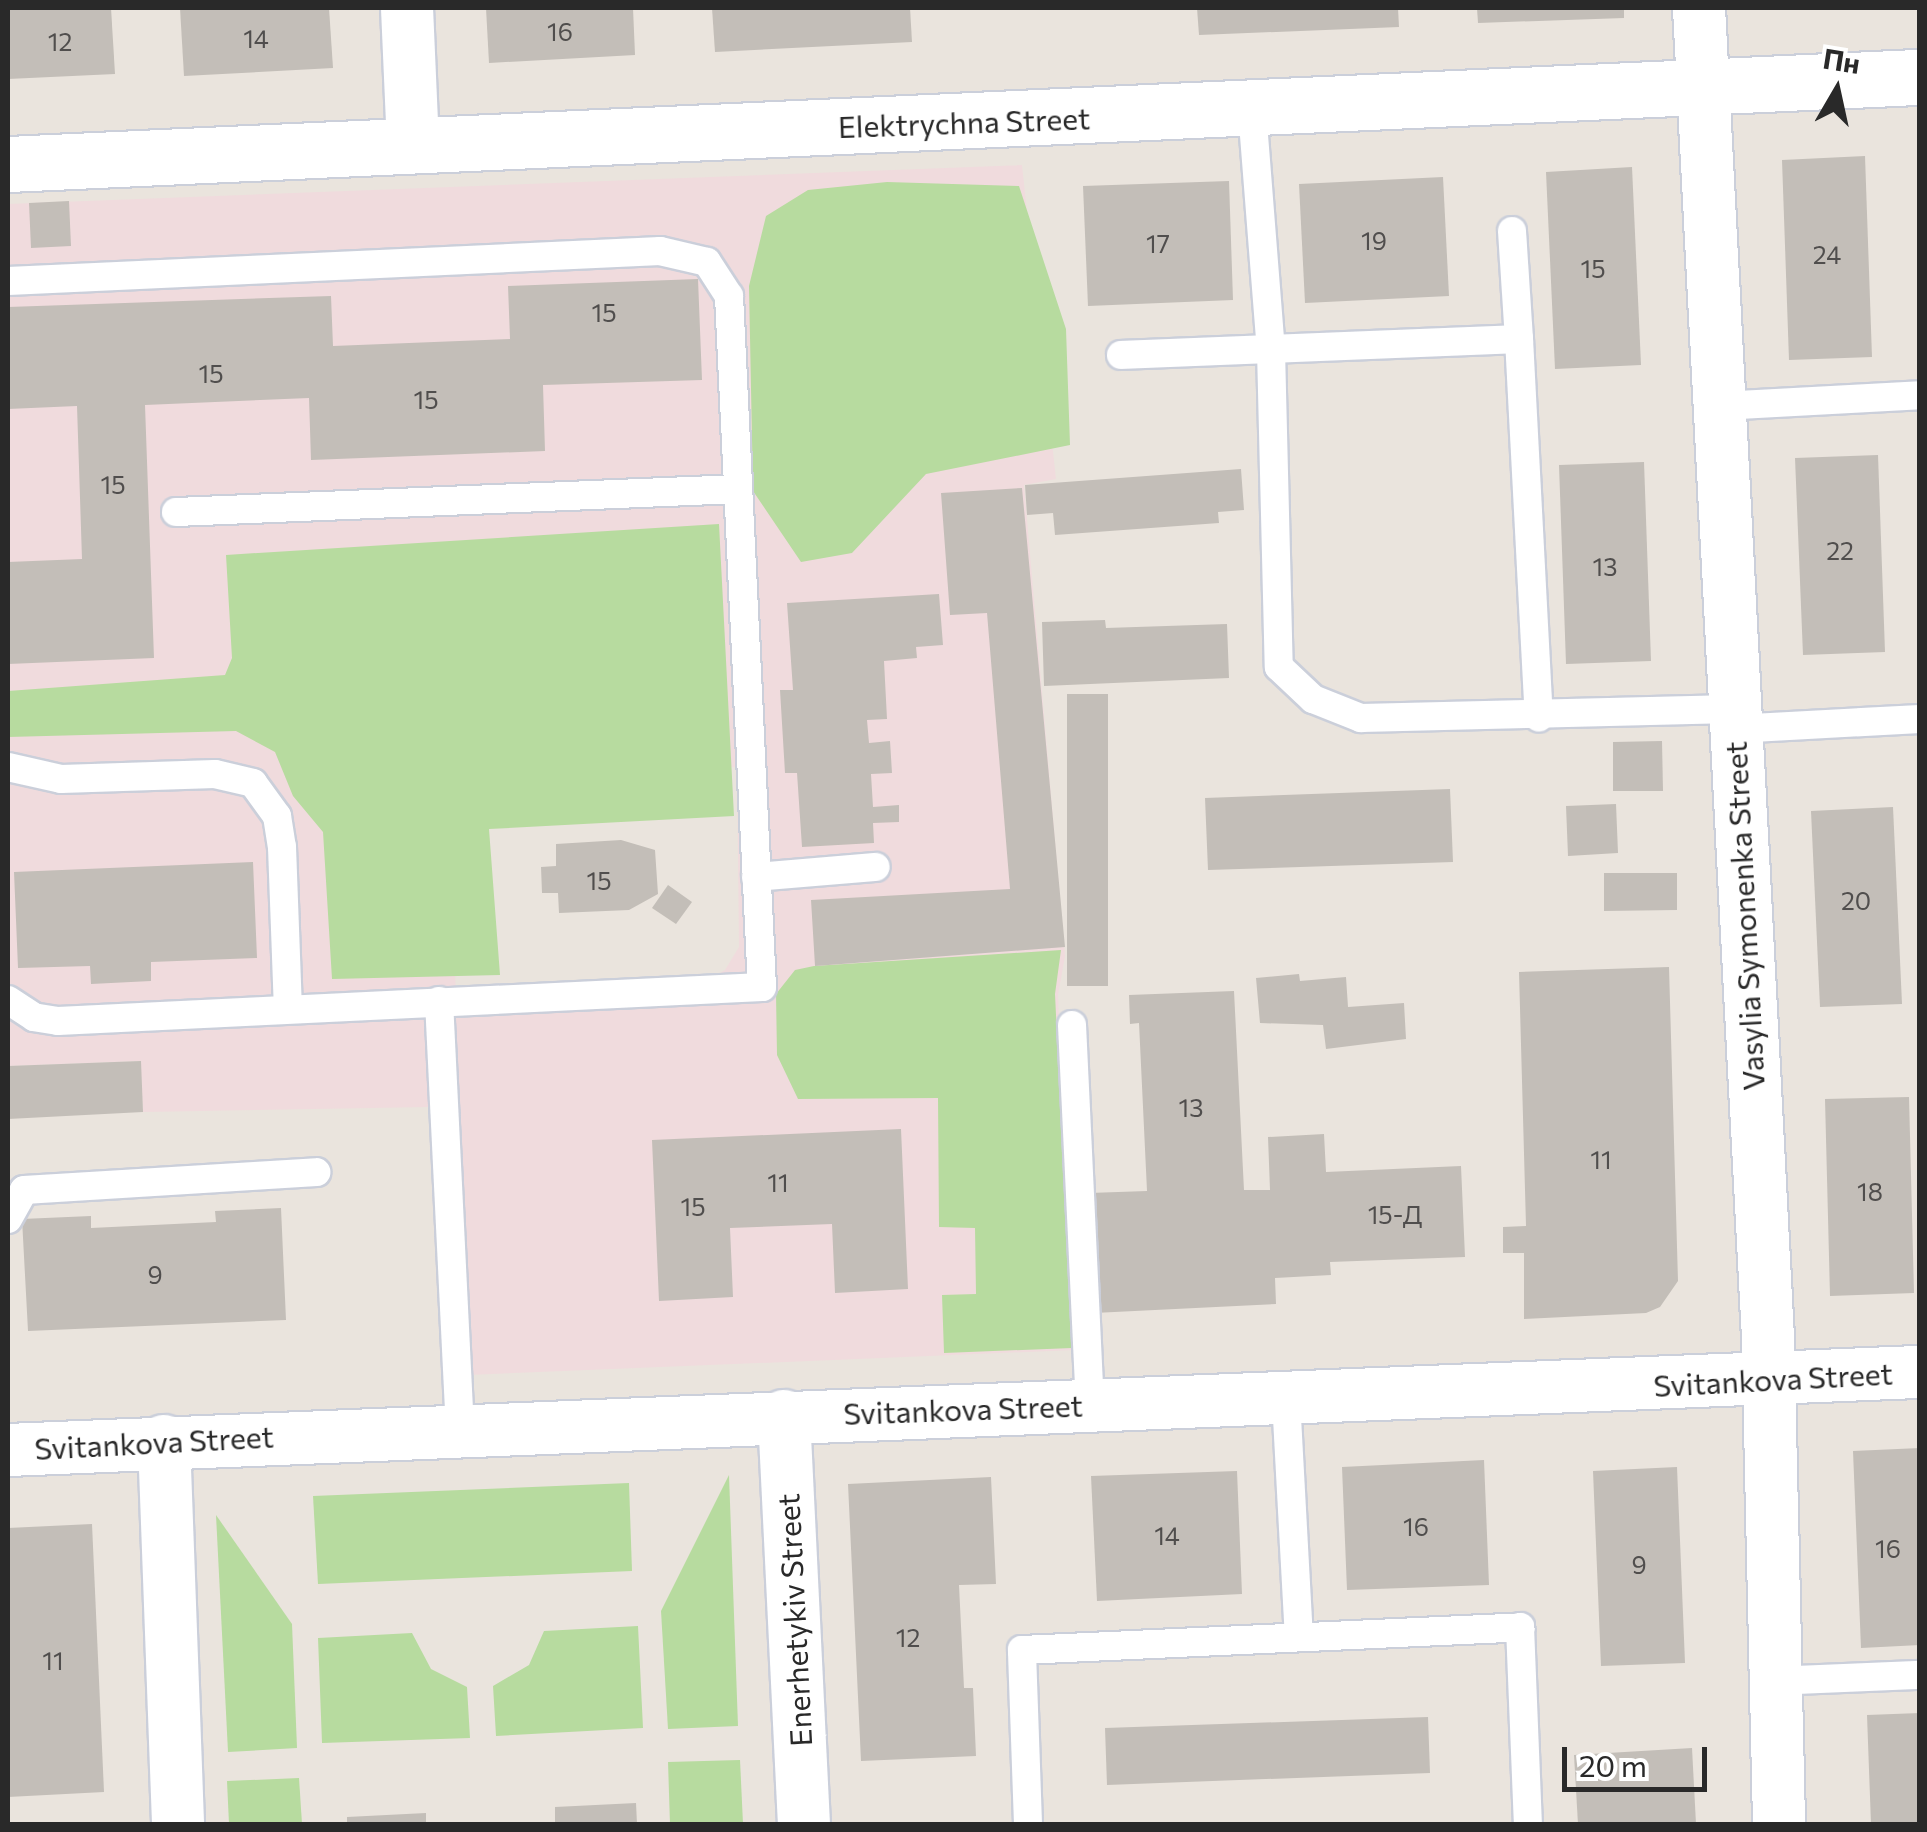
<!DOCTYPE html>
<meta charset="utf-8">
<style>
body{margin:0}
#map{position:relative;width:1927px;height:1832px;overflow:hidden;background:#eae4dd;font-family:Commissioner,sans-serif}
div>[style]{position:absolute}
.medical>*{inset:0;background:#f0dbdd}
.green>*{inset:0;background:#b7db9f}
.building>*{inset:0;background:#c3beb8}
.roads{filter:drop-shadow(2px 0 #cbcfda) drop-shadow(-2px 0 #cbcfda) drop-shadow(0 2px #cbcfda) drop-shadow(0 -2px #cbcfda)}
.lane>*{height:28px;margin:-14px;padding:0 14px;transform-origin:14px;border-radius:14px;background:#fff}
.street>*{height:52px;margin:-26px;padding:0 26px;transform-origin:26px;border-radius:26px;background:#fff}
.secondary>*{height:55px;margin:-27.5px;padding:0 27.5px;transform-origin:27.5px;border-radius:27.5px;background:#fff}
span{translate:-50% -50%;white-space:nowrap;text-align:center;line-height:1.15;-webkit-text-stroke:10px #fff;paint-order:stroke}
.number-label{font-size:25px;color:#504e4d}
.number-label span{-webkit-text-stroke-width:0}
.street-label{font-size:30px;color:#292929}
.frame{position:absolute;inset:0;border:10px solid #292929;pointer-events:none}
.north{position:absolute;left:1787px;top:40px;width:100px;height:100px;-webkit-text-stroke:8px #fff;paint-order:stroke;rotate:9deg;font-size:28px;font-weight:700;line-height:40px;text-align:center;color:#292929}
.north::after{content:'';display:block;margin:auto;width:35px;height:45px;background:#292929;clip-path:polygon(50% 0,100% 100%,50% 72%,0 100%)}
.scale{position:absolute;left:1562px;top:1747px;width:145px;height:45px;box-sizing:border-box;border:5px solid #292929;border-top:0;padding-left:12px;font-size:30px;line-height:35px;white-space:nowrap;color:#292929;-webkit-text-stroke:8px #fff;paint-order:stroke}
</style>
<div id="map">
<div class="medical">
<i style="clip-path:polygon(evenodd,1022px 165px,1056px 479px,1024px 485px,1065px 956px,1058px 995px,1074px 1350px,444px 1376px,430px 1107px,143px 1112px,140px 1061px,8px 1066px,8px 204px,1022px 165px,737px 767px,739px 947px,725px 970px,703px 983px,456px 994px,449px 847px,555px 775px,737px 767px)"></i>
</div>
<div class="green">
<i style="clip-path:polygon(887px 182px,1019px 186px,1066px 329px,1070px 445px,926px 474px,852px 553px,801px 562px,753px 491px,749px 286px,766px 216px,808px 190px)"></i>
<i style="clip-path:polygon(719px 524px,734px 816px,489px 829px,500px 975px,332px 979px,323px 832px,293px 796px,275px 752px,236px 731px,8px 737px,8px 691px,225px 675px,232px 658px,226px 555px)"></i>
<i style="clip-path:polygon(1061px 950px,1055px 994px,1072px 1348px,944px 1353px,942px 1295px,976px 1294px,975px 1228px,939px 1227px,938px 1098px,798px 1099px,777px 1055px,776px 994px,795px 970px,814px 966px)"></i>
<i style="clip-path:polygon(729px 1475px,738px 1726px,668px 1729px,661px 1611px)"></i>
<i style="clip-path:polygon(629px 1483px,632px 1571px,318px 1584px,313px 1496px)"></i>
<i style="clip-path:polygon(216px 1515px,292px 1624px,297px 1748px,228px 1752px)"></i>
<i style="clip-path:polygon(638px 1626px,643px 1728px,496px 1736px,493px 1686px,529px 1665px,544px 1631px)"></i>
<i style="clip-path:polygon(412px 1633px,431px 1669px,467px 1687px,470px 1738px,322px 1743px,318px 1638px)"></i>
<i style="clip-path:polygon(740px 1760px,743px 1824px,670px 1824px,668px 1762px)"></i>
<i style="clip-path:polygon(299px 1778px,302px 1824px,229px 1824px,227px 1781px)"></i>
</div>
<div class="building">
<i style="clip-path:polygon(8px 8px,111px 8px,115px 74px,8px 79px)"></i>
<i style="clip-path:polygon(180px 8px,329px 8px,333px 68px,184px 76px)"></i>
<i style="clip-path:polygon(486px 8px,633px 8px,635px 55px,489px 63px)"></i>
<i style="clip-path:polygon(712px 8px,910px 8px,912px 42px,715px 52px)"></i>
<i style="clip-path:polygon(1197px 8px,1398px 8px,1399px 27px,1199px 35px)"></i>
<i style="clip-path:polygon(1477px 8px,1624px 8px,1624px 18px,1478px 23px)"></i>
<i style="clip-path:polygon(1865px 156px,1872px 357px,1789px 360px,1782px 160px)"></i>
<i style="clip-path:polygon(1632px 167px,1641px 365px,1555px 369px,1546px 172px)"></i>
<i style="clip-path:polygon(1443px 177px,1449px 296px,1305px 303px,1299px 184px)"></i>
<i style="clip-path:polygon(1229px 181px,1233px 300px,1088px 306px,1083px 186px)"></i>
<i style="clip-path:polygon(69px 201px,71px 246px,31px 248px,29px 203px)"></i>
<i style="clip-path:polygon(698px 279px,702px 380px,543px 385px,545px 451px,311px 460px,309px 398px,145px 405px,154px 658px,8px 664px,8px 562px,82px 559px,77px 406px,8px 409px,8px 307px,331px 296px,333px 346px,510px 339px,508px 286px)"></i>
<i style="clip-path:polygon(1878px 455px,1885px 652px,1803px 655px,1795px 458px)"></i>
<i style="clip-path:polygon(1644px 462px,1651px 661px,1566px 664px,1559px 465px)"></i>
<i style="clip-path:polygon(1241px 469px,1244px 510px,1218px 512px,1219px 523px,1055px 535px,1053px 513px,1027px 515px,1025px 485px)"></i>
<i style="clip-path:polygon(1022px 488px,1065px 947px,815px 966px,811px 900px,1010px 889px,987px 613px,950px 615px,941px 493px)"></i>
<i style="clip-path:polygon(939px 594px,943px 645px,916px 647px,917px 658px,884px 661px,887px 719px,867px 720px,869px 743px,890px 741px,892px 773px,871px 774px,873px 807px,899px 805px,899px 822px,873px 823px,874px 843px,802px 847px,797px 773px,785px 773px,780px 690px,793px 690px,787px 603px)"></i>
<i style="clip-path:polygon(1105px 620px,1106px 628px,1227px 624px,1229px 678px,1044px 686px,1042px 622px)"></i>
<i style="clip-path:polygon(1067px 694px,1108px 694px,1108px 986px,1067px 986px)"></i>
<i style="clip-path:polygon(1662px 741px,1663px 791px,1613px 791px,1613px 742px)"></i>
<i style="clip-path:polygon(1450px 789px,1453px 862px,1208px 870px,1205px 798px)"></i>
<i style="clip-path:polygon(1616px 804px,1618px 853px,1568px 856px,1566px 806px)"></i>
<i style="clip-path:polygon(1893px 807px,1902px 1004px,1820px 1007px,1811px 811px)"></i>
<i style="clip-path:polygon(621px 840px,655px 850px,658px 894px,629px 910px,559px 913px,558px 893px,542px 893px,541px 867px,556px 866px,556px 844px)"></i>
<i style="clip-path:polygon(253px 862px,257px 958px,151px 962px,151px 981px,91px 984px,90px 966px,18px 968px,14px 872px)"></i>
<i style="clip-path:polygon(1604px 873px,1677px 873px,1677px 910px,1604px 911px)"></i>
<i style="clip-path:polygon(668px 885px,692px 902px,676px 924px,652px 908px)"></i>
<i style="clip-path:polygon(1669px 967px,1678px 1281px,1660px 1307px,1646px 1313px,1524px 1319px,1524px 1253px,1503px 1253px,1503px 1227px,1526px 1226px,1519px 972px)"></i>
<i style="clip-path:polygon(1299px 974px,1300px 981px,1346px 977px,1348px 1007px,1404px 1003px,1406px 1039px,1326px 1049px,1323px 1025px,1260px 1023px,1256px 978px)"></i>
<i style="clip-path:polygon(1234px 991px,1244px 1190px,1270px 1190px,1268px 1137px,1324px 1134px,1326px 1172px,1461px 1166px,1465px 1257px,1330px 1262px,1331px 1275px,1275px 1278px,1276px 1304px,1094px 1313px,1089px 1193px,1147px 1191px,1139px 1023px,1130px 1024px,1129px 995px)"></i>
<i style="clip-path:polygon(141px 1061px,143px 1112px,8px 1119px,8px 1066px)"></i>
<i style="clip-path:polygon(1909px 1097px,1914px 1293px,1830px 1296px,1825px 1099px)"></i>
<i style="clip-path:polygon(901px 1129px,908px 1289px,835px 1293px,832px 1224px,730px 1228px,733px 1297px,659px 1301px,652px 1140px)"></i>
<i style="clip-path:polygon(281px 1208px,286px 1320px,28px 1331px,22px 1219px,91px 1216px,91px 1228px,216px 1222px,215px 1211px)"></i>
<i style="clip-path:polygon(1920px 1448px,1920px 1645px,1861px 1648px,1853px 1451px)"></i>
<i style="clip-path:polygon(1484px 1460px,1489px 1585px,1347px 1590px,1342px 1467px)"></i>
<i style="clip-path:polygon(1677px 1467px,1685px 1663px,1601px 1666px,1593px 1471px)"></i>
<i style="clip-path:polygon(1237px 1471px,1242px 1594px,1097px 1601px,1091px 1476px)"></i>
<i style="clip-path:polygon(991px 1477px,996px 1584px,959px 1585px,964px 1688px,973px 1688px,976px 1756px,861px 1761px,848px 1484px)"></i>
<i style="clip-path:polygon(92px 1524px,104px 1792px,8px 1797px,8px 1528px)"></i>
<i style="clip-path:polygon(1920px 1713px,1920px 1824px,1871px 1824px,1867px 1715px)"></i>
<i style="clip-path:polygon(1428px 1717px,1430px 1773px,1107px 1785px,1105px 1728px)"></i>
<i style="clip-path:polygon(1692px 1748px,1696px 1824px,1578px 1824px,1574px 1755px)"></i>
<i style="clip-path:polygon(636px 1803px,637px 1824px,555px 1824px,555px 1807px)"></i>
<i style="clip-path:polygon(426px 1813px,426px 1824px,347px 1824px,347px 1817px)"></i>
</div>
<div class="roads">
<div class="lane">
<i style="left:1252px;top:110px;width:241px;rotate:85.5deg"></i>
<i style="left:1271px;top:350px;width:317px;rotate:88.6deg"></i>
<i style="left:1279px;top:667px;width:47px;rotate:43.3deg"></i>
<i style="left:1313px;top:699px;width:52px;rotate:21.6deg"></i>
<i style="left:1361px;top:718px;width:372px;rotate:-1.4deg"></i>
<i style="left:1512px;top:231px;width:108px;rotate:86.3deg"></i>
<i style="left:8px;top:281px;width:653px;rotate:-2.63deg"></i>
<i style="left:660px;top:251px;width:48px;rotate:13.2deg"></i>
<i style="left:707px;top:262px;width:40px;rotate:57.1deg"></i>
<i style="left:729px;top:296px;width:692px;rotate:87.27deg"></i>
<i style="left:762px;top:987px;width:705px;rotate:177.24deg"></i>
<i style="left:58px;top:1021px;width:24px;rotate:-171deg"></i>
<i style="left:34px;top:1017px;width:31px;rotate:-147deg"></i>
<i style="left:1121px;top:355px;width:398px;rotate:-2.3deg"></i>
<i style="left:1519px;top:339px;width:379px;rotate:87deg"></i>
<i style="left:1720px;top:406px;width:200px;rotate:-3.1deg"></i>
<i style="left:176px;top:512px;width:562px;rotate:-2.34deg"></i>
<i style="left:1734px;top:729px;width:186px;rotate:-3.1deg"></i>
<i style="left:8px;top:767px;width:54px;rotate:12.8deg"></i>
<i style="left:61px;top:779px;width:154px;rotate:-1.9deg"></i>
<i style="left:215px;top:774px;width:39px;rotate:13deg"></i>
<i style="left:253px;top:783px;width:41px;rotate:54deg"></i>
<i style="left:277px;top:816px;width:31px;rotate:81deg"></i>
<i style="left:282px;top:847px;width:161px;rotate:87.9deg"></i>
<i style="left:756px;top:877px;width:120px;rotate:-4.8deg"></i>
<i style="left:439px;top:1001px;width:427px;rotate:87.2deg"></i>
<i style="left:1072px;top:1025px;width:380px;rotate:87.3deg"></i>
<i style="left:8px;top:1219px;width:33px;rotate:-61deg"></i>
<i style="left:24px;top:1190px;width:293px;rotate:-3.5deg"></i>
<i style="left:1286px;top:1399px;width:237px;rotate:86.9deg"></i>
<i style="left:1774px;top:1681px;width:146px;rotate:-2.4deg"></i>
<i style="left:1028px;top:1824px;width:174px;rotate:-92deg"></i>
<i style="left:1022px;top:1650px;width:499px;rotate:-2.6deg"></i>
<i style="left:1520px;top:1627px;width:197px;rotate:87.7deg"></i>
</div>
<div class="street">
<i style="left:407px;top:8px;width:135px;rotate:87.5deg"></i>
<i style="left:1699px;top:8px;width:1331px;rotate:87.03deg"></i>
<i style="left:1768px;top:1337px;width:487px;rotate:88.7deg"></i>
<i style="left:784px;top:1416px;width:408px;rotate:87.2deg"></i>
<i style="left:164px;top:1441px;width:383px;rotate:87.9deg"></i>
<i style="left:8px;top:1450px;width:1914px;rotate:-2.34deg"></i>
</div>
<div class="secondary">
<i style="left:8px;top:164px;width:1914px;rotate:-2.61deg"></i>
</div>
</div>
<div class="number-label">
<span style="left:560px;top:31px">16</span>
<span style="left:256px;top:38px">14</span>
<span style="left:60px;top:41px">12</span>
<span style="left:1374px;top:240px">19</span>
<span style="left:1158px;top:243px">17</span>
<span style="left:1827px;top:254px">24</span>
<span style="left:1593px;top:268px">15</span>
<span style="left:604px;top:312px">15</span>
<span style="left:211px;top:373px">15</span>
<span style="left:426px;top:399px">15</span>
<span style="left:113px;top:484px">15</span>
<span style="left:1840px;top:550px">22</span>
<span style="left:1605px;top:566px">13</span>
<span style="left:599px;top:880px">15</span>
<span style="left:1856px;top:900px">20</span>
<span style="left:1191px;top:1107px">13</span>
<span style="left:1601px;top:1159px">11</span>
<span style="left:778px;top:1182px">11</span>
<span style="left:1870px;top:1191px">18</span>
<span style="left:693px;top:1206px">15</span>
<span style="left:1395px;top:1214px">15-Д</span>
<span style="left:155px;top:1274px">9</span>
<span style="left:1416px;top:1526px">16</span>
<span style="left:1167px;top:1535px">14</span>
<span style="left:1888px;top:1548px">16</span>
<span style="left:1639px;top:1564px">9</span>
<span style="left:908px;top:1637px">12</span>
<span style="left:53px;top:1660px">11</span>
</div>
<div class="street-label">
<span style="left:964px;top:122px;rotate:-2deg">Elektrychna Street</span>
<span style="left:1744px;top:916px;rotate:-93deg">Vasylia Symonenka Street</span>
<span style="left:1773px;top:1379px;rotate:-3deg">Svitankova Street</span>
<span style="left:963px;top:1409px;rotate:-2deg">Svitankova Street</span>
<span style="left:154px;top:1442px;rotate:-3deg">Svitankova Street</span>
<span style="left:794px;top:1620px;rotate:-93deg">Enerhetykiv Street</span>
</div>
<div class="frame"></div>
<div class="north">Пн</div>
<div class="scale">20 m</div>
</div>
